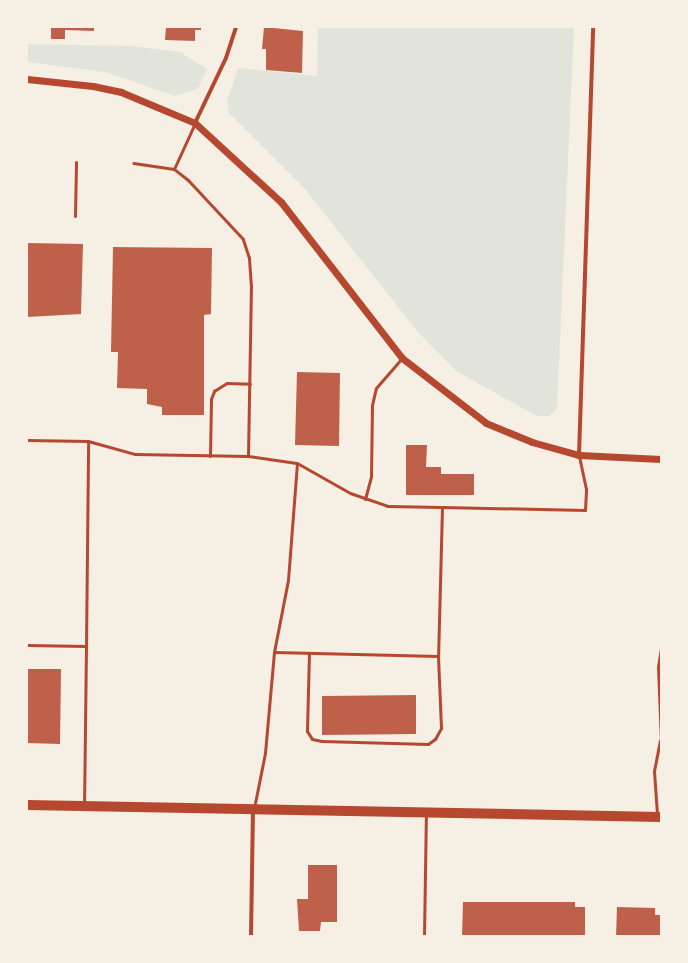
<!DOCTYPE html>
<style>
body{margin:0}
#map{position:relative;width:688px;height:963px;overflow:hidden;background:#f6efe4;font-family:"Alegreya Sans",sans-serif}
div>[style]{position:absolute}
.green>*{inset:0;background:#e2e4dc}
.building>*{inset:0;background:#bf614a}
.service>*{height:3px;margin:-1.5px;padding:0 1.5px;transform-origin:1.5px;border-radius:1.5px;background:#b5482f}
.minor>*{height:4px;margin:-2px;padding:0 2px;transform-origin:2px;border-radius:2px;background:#b5482f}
.tertiary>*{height:7px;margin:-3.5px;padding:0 3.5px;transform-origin:3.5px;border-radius:3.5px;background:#b5482f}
.primary>*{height:10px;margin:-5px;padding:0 5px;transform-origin:5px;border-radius:5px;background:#b5482f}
span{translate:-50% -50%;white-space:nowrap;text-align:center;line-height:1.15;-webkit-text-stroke:3.5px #f6efe4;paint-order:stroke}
.frame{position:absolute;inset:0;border:28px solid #f6efe4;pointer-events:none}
</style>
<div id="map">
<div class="green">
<i style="clip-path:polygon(318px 27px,574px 27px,557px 408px,549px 416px,537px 416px,456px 371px,417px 331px,305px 189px,229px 113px,227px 101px,238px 68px,317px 76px)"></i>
<i style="clip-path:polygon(27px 44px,132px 46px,180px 52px,207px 69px,198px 89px,175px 96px,105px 72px,27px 62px)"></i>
</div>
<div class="building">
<i style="clip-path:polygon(51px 27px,94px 27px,94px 31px,65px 30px,65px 39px,51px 39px)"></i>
<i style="clip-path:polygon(166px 27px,201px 27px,201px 30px,195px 30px,195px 41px,165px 40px)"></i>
<i style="clip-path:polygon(264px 27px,303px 31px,302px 73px,266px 70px,266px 49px,262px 49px)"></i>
<i style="clip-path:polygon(27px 243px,83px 244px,81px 314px,27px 317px)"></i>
<i style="clip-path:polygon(113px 247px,212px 248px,211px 314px,204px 315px,204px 415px,162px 415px,162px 407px,147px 404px,147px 389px,117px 388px,118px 352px,111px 352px)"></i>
<i style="clip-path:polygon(297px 372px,340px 373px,339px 446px,295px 445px)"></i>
<i style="clip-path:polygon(406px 445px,427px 445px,426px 467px,441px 467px,441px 474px,474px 474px,474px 495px,406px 495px)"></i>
<i style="clip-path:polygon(27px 669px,61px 669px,60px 744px,27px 743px)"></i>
<i style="clip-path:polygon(416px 695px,416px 734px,322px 735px,322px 696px)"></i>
<i style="clip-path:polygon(308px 865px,337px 865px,337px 922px,321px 922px,320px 931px,299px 931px,297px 899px,308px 899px)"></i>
<i style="clip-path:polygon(463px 902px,575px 902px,575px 907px,585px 907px,585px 936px,462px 936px)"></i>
<i style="clip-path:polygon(617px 907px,655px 908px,655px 915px,661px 915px,661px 936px,616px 936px)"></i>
</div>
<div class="service">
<i style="left:174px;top:169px;width:51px;rotate:-65.5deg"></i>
<i style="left:75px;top:216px;width:54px;rotate:-88.9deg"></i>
<i style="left:27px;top:440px;width:61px;rotate:0.9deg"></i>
<i style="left:88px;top:441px;width:49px;rotate:15.5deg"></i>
<i style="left:135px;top:454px;width:113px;rotate:1deg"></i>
<i style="left:248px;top:456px;width:169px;rotate:-89deg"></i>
<i style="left:251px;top:287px;width:29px;rotate:-94deg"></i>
<i style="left:249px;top:258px;width:20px;rotate:-108deg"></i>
<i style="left:243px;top:239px;width:81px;rotate:-133deg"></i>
<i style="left:188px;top:180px;width:18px;rotate:-142deg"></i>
<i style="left:174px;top:169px;width:41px;rotate:-171.7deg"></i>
<i style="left:210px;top:456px;width:57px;rotate:-89deg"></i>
<i style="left:211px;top:399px;width:9px;rotate:-69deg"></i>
<i style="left:214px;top:391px;width:15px;rotate:-32deg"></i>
<i style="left:227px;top:383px;width:23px;rotate:2deg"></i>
<i style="left:248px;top:456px;width:49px;rotate:8.1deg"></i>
<i style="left:297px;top:463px;width:61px;rotate:29.5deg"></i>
<i style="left:350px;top:493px;width:39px;rotate:19deg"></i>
<i style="left:387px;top:506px;width:55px;rotate:1deg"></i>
<i style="left:442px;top:507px;width:149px;rotate:91.5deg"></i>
<i style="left:438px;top:656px;width:164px;rotate:-178.6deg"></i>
<i style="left:274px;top:652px;width:101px;rotate:95.1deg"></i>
<i style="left:265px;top:753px;width:56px;rotate:101.3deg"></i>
<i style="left:365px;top:499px;width:24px;rotate:-75deg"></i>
<i style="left:371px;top:476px;width:71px;rotate:-89.2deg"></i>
<i style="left:372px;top:405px;width:17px;rotate:-77deg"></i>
<i style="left:376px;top:388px;width:38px;rotate:-49deg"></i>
<i style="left:442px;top:507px;width:143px;rotate:1.2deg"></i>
<i style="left:585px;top:510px;width:21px;rotate:-87deg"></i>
<i style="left:586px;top:489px;width:34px;rotate:-102deg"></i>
<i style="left:27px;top:645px;width:59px;rotate:1deg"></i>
<i style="left:86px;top:646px;width:158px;rotate:90.7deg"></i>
<i style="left:86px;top:646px;width:205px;rotate:-89.4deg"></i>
<i style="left:661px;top:648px;width:19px;rotate:99deg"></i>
<i style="left:658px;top:667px;width:76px;rotate:87.7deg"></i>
<i style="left:274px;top:652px;width:73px;rotate:-79deg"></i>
<i style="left:288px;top:580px;width:117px;rotate:-85.6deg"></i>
<i style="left:309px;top:653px;width:78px;rotate:91.5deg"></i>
<i style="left:307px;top:731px;width:9px;rotate:58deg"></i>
<i style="left:312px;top:739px;width:10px;rotate:11deg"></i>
<i style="left:322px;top:741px;width:106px;rotate:1.6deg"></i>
<i style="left:428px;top:744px;width:9px;rotate:-36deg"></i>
<i style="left:435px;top:739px;width:13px;rotate:-61deg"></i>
<i style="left:441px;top:728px;width:72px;rotate:-92.4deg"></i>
<i style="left:657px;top:814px;width:43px;rotate:-94deg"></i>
<i style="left:654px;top:771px;width:31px;rotate:-79deg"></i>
<i style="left:424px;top:936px;width:122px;rotate:-89.1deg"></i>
</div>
<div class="minor">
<i style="left:195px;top:123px;width:72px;rotate:-64.5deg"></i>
<i style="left:226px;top:58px;width:33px;rotate:-72deg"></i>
<i style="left:579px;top:455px;width:428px;rotate:-88.1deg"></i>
<i style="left:251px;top:936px;width:126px;rotate:-89.1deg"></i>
</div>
<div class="tertiary">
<i style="left:27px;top:79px;width:66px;rotate:6.1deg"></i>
<i style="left:93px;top:86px;width:29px;rotate:12deg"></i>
<i style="left:121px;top:92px;width:80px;rotate:22.7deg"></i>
<i style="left:195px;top:123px;width:117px;rotate:42.6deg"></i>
<i style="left:281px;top:202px;width:197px;rotate:52.2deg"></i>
<i style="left:402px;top:358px;width:106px;rotate:37.7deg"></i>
<i style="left:486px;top:423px;width:50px;rotate:22.4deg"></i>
<i style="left:532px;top:442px;width:49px;rotate:15.5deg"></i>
<i style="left:579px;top:455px;width:82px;rotate:2.8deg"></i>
</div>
<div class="primary">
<i style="left:27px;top:805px;width:634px;rotate:1.08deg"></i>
</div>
<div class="frame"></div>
</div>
